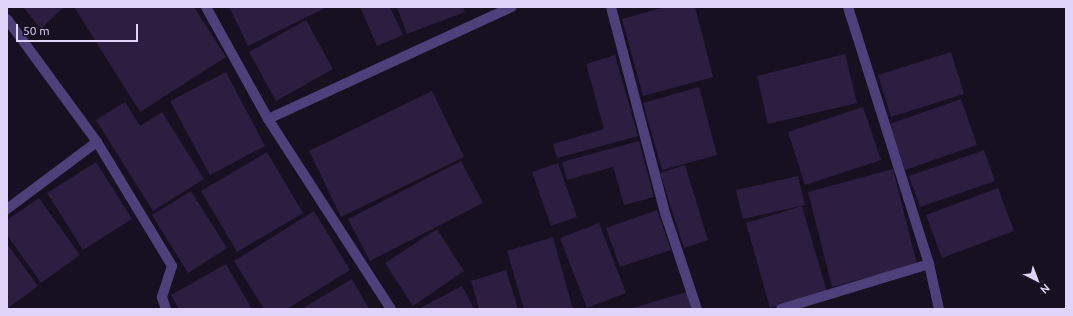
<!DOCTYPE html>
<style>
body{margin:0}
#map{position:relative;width:1073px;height:316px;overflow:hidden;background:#161021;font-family:Ubuntu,sans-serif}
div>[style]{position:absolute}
.building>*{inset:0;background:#2b1e40}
.minor>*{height:10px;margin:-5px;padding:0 5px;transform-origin:5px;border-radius:5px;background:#4e407b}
span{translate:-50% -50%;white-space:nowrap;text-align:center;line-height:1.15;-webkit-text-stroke:3px #161021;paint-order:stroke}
.frame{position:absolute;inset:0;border:8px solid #e0d4fa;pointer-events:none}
.north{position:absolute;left:1017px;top:260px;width:40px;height:40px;-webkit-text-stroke:3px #161021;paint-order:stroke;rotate:138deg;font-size:11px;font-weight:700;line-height:16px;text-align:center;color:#e0d4fa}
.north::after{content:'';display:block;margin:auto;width:14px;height:18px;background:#e0d4fa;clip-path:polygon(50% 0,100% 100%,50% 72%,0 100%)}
.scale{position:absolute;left:16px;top:24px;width:122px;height:18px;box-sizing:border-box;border:2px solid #e0d4fa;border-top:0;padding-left:5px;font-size:12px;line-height:14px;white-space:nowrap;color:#e0d4fa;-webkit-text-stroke:3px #161021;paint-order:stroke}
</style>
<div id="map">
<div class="building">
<i style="clip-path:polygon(23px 7px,64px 7px,41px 29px)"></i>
<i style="clip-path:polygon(74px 7px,194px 7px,226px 57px,140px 112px)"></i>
<i style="clip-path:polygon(229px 7px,327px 7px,248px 46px)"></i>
<i style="clip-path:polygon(360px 7px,390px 7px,403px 35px,377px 46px)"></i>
<i style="clip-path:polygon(397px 7px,463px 7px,465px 12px,407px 34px)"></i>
<i style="clip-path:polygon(665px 7px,695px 7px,713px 77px,643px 96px,622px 19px)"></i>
<i style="clip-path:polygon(306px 20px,333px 69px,276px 101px,249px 52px)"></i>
<i style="clip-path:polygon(951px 52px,964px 94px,891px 117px,878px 75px)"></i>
<i style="clip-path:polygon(845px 54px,857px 103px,768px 124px,757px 76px)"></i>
<i style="clip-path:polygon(615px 55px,638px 136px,557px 158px,553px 144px,604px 129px,586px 64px)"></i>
<i style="clip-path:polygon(226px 72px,265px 146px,210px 175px,170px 101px)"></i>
<i style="clip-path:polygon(699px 87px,717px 155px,662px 170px,643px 103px)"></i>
<i style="clip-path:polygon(432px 91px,464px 157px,341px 217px,309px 151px)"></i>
<i style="clip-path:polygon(961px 99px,977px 145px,905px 170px,890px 124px)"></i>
<i style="clip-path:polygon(125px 102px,140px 126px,162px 112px,204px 179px,153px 211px,96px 120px)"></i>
<i style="clip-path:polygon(863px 107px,881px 160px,805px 185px,788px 132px)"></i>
<i style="clip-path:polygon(639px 141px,654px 197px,624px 205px,613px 167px,567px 180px,562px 162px)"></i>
<i style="clip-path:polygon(984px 150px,995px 181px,920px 207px,909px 176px)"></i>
<i style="clip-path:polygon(267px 152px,303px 213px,237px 252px,201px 191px)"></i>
<i style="clip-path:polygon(461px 161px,483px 203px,370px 261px,348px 219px)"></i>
<i style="clip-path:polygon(96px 162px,132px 219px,83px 250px,47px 193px)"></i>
<i style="clip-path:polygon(558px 163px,577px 217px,551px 226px,532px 172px)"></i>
<i style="clip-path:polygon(685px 165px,708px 240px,684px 248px,660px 173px)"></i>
<i style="clip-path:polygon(893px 169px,917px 264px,832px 287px,808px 192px)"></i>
<i style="clip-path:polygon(798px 176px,805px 205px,743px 219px,736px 190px)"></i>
<i style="clip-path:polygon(998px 188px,1014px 231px,942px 258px,926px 215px)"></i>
<i style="clip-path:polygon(191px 191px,227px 248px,188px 273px,152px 215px)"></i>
<i style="clip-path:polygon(39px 198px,80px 255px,41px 283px,7px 235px,7px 220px)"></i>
<i style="clip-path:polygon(802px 206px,827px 292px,770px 308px,746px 223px)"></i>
<i style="clip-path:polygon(657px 210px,671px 250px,620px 267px,606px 228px)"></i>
<i style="clip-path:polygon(314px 211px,350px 270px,287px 309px,264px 309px,234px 261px)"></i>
<i style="clip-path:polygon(599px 223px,626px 293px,587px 308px,560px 238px)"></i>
<i style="clip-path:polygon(437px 229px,464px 271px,413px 306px,385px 263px)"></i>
<i style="clip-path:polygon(553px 237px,573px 309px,524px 309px,507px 251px)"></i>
<i style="clip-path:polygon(7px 244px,38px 286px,7px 309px)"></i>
<i style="clip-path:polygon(226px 264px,252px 309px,179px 309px,171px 295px)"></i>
<i style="clip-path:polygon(506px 270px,518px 309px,479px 309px,471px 281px)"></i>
<i style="clip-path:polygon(352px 279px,369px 309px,301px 309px)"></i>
<i style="clip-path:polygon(462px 286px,474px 309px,418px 309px)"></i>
<i style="clip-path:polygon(687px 292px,692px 309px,629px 309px)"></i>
</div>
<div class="minor">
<i style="left:206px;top:7px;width:128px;rotate:61deg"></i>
<i style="left:268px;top:119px;width:226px;rotate:57.1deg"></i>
<i style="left:611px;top:7px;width:216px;rotate:75.3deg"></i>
<i style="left:666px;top:216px;width:98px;rotate:71.6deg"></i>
<i style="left:7px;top:19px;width:152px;rotate:53.8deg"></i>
<i style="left:97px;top:142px;width:145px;rotate:58.8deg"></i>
<i style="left:172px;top:266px;width:33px;rotate:108deg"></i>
<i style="left:162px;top:297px;width:13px;rotate:72deg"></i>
<i style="left:268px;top:119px;width:268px;rotate:-24.7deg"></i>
<i style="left:7px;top:209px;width:112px;rotate:-36.7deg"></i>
<i style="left:929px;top:264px;width:46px;rotate:77.5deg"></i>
<i style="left:781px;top:309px;width:155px;rotate:-16.9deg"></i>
<i style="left:929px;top:264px;width:269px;rotate:-107.5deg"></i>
</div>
<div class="frame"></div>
<div class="north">N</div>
<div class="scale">50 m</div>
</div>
